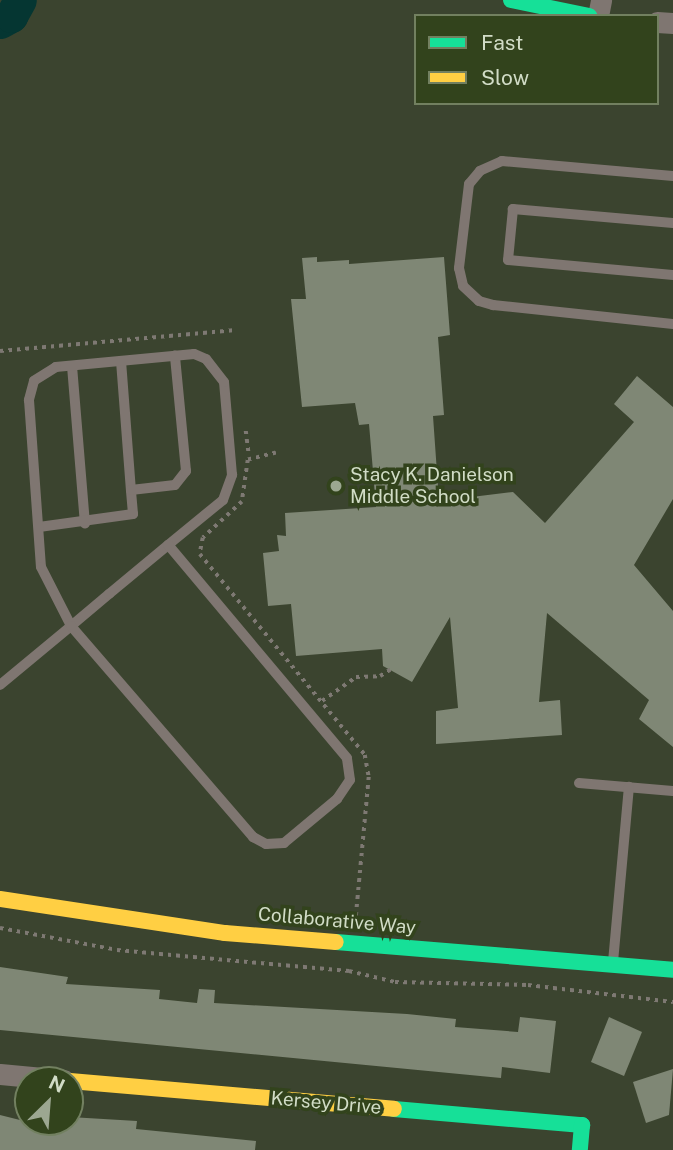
<!DOCTYPE html>
<style>
body{margin:0}
#map{position:relative;width:673px;height:1150px;overflow:hidden;background:#3b442f;font-family:"Public Sans",sans-serif}
div>[style]{position:absolute}
.river>*{height:33px;margin:-16.5px;padding:0 16.5px;transform-origin:16.5px;border-radius:16.5px;background:#053632}
.building>*{inset:0;background:#7f8775}
.path>*{height:3.5px;margin-top:-1.75px;transform-origin:0;background:repeating-linear-gradient(90deg,#7e7973 0 3.5px,transparent 0 8.5px)}
.lane>*{height:10px;margin:-5px;padding:0 5px;transform-origin:5px;border-radius:5px;background:#7f7671}
.street>*{height:21px;margin:-10.5px;padding:0 10.5px;transform-origin:10.5px;border-radius:10.5px;background:#7f7671}
.fast>*{height:16px;margin:-8px;padding:0 8px;transform-origin:8px;border-radius:8px;background:#16e098}
.slow>*{height:16px;margin:-8px;padding:0 8px;transform-origin:8px;border-radius:8px;background:#ffcf43}
.dots>*{width:19px;height:19px;translate:-50% -50%;box-sizing:border-box;border:4px solid #32431c;border-radius:50%}
span{translate:-50% -50%;white-space:nowrap;text-align:center;line-height:1.15;-webkit-text-stroke:7px #32431c;paint-order:stroke}
.poi-label{font-size:19px;color:#d1dcc6}
.left{translate:0 -50%;text-align:left}
.street-label{font-size:19px;color:#d1dcc6}
.legend{position:absolute;left:414px;top:14px;width:245px;height:91px;box-sizing:border-box;background:#32431c;border:2px solid #728060;margin:0;padding:9px 12px;list-style:none;font-size:21px;color:#d1dcc6}
.legend li{display:flex;align-items:center;gap:14px;height:35px}
.legend b{width:35px;border:2px solid #728060}
.north{position:absolute;left:14px;top:1066px;width:70px;height:70px;box-sizing:border-box;background:#32431c;border:2px solid #728060;border-radius:50%;rotate:25deg;font-size:19px;font-weight:700;line-height:28px;text-align:center;color:#d1dcc6}
.north::after{content:'';display:block;margin:auto;width:24px;height:32px;background:#9ca791;clip-path:polygon(50% 0,100% 100%,50% 72%,0 100%)}
</style>
<div id="map">
<div class="river">
<i style="left:0;top:22px;width:13px;rotate:-29deg"></i>
<i style="left:11px;top:16px;width:18px;rotate:-61deg"></i>
</div>
<div class="building">
<i style="clip-path:polygon(317px 257px,317px 262px,349px 260px,349px 264px,444px 257px,450px 335px,438px 337px,444px 415px,433px 416px,439px 501px,513px 492px,545px 523px,634px 422px,614px 404px,637px 376px,673px 407px,673px 499px,634px 565px,673px 611px,673px 747px,639px 719px,649px 700px,547px 613px,539px 702px,560px 700px,562px 735px,436px 744px,436px 711px,458px 708px,450px 617px,412px 682px,383px 666px,382px 649px,296px 656px,291px 604px,268px 606px,263px 553px,279px 551px,277px 535px,286px 536px,285px 513px,376px 507px,369px 424px,359px 425px,355px 403px,302px 407px,291px 299px,306px 299px,302px 258px)"></i>
<i style="clip-path:polygon(0 967px,68px 977px,66px 984px,160px 990px,159px 999px,197px 1003px,199px 989px,215px 990px,214px 1003px,407px 1014px,456px 1019px,455px 1027px,518px 1032px,520px 1017px,556px 1021px,550px 1073px,502px 1067px,501px 1078px,0 1030px)"></i>
<i style="clip-path:polygon(609px 1017px,642px 1032px,624px 1076px,591px 1062px)"></i>
<i style="clip-path:polygon(673px 1069px,669px 1115px,646px 1123px,633px 1082px)"></i>
<i style="clip-path:polygon(0 1115px,28px 1122px,70px 1122px,70px 1117px,137px 1121px,136px 1129px,256px 1141px,255px 1150px,0 1150px)"></i>
</div>
<div class="path">
<i style="left:0;top:351px;width:237px;rotate:-5.1deg"></i>
<i style="left:246px;top:431px;width:25px;rotate:83deg"></i>
<i style="left:276px;top:453px;width:29px;rotate:166deg"></i>
<i style="left:248px;top:460px;width:42px;rotate:98.1deg"></i>
<i style="left:242px;top:502px;width:53px;rotate:137.3deg"></i>
<i style="left:203px;top:538px;width:16px;rotate:101deg"></i>
<i style="left:200px;top:554px;width:260px;rotate:50.6deg"></i>
<i style="left:365px;top:755px;width:22px;rotate:80deg"></i>
<i style="left:369px;top:777px;width:142px;rotate:95.3deg"></i>
<i style="left:322px;top:701px;width:42px;rotate:-35.2deg"></i>
<i style="left:356px;top:677px;width:24px;rotate:-2deg"></i>
<i style="left:380px;top:676px;width:15px;rotate:-32deg"></i>
<i style="left:0;top:928px;width:119px;rotate:10.6deg"></i>
<i style="left:117px;top:950px;width:233px;rotate:5.2deg"></i>
<i style="left:349px;top:971px;width:47px;rotate:13.4deg"></i>
<i style="left:395px;top:982px;width:133px;rotate:1.3deg"></i>
<i style="left:528px;top:985px;width:146px;rotate:6.7deg"></i>
</div>
<div class="lane">
<i style="left:673px;top:176px;width:172px;rotate:-175deg"></i>
<i style="left:502px;top:161px;width:24px;rotate:156deg"></i>
<i style="left:480px;top:171px;width:17px;rotate:130deg"></i>
<i style="left:469px;top:184px;width:85px;rotate:96.8deg"></i>
<i style="left:459px;top:268px;width:18px;rotate:77deg"></i>
<i style="left:463px;top:286px;width:22px;rotate:43deg"></i>
<i style="left:479px;top:301px;width:15px;rotate:16deg"></i>
<i style="left:493px;top:305px;width:181px;rotate:6deg"></i>
<i style="left:673px;top:223px;width:161px;rotate:-175deg"></i>
<i style="left:513px;top:209px;width:51px;rotate:95.6deg"></i>
<i style="left:508px;top:260px;width:166px;rotate:5.2deg"></i>
<i style="left:121px;top:361px;width:129px;rotate:85.6deg"></i>
<i style="left:72px;top:366px;width:158px;rotate:85.3deg"></i>
<i style="left:39px;top:527px;width:95px;rotate:-7.9deg"></i>
<i style="left:133px;top:514px;width:24px;rotate:-95deg"></i>
<i style="left:131px;top:490px;width:44px;rotate:-6.5deg"></i>
<i style="left:175px;top:485px;width:18px;rotate:-52deg"></i>
<i style="left:186px;top:471px;width:116px;rotate:-95.5deg"></i>
<i style="left:0;top:685px;width:92px;rotate:-39.7deg"></i>
<i style="left:71px;top:626px;width:50px;rotate:-40.1deg"></i>
<i style="left:109px;top:594px;width:77px;rotate:-39.7deg"></i>
<i style="left:168px;top:545px;width:71px;rotate:-39.3deg"></i>
<i style="left:223px;top:500px;width:27px;rotate:-70deg"></i>
<i style="left:232px;top:475px;width:93px;rotate:-94.9deg"></i>
<i style="left:224px;top:382px;width:29px;rotate:-128deg"></i>
<i style="left:206px;top:359px;width:13px;rotate:-157deg"></i>
<i style="left:194px;top:354px;width:139px;rotate:174.6deg"></i>
<i style="left:56px;top:367px;width:26px;rotate:148deg"></i>
<i style="left:34px;top:381px;width:20px;rotate:105deg"></i>
<i style="left:29px;top:400px;width:167px;rotate:85.9deg"></i>
<i style="left:41px;top:567px;width:66px;rotate:63deg"></i>
<i style="left:71px;top:626px;width:279px;rotate:49.2deg"></i>
<i style="left:253px;top:837px;width:15px;rotate:28deg"></i>
<i style="left:266px;top:844px;width:18px;rotate:-3deg"></i>
<i style="left:284px;top:843px;width:69px;rotate:-39.7deg"></i>
<i style="left:337px;top:799px;width:23px;rotate:-56deg"></i>
<i style="left:350px;top:780px;width:22px;rotate:-98deg"></i>
<i style="left:347px;top:758px;width:278px;rotate:-130deg"></i>
<i style="left:579px;top:783px;width:94px;rotate:4.9deg"></i>
<i style="left:613px;top:962px;width:176px;rotate:-84.8deg"></i>
</div>
<div class="street">
<i style="left:598px;top:16px;width:16px;rotate:-79deg"></i>
<i style="left:657px;top:22px;width:16px;rotate:4deg"></i>
<i style="left:0;top:1074px;width:64px;rotate:5.4deg"></i>
</div>
<div class="fast">
<i style="left:511px;top:0;width:80px;rotate:11.6deg"></i>
<i style="left:336px;top:942px;width:338px;rotate:4.7deg"></i>
<i style="left:394px;top:1109px;width:189px;rotate:4.9deg"></i>
<i style="left:582px;top:1125px;width:25px;rotate:95deg"></i>
</div>
<div class="slow">
<i style="left:0;top:899px;width:228px;rotate:8.6deg"></i>
<i style="left:225px;top:933px;width:111px;rotate:4.6deg"></i>
<i style="left:70px;top:1081px;width:325px;rotate:4.9deg"></i>
</div>
<div class="dots">
<i style="left:336px;top:486px;background:#9ca791"></i>
</div>
<div class="poi-label">
<span class="left" style="left:350px;top:486px">Stacy K. Danielson<br>Middle School</span>
</div>
<div class="street-label">
<span style="left:337px;top:921px;rotate:5deg">Collaborative Way</span>
<span style="left:326px;top:1103px;rotate:5deg">Kersey Drive</span>
</div>
<ul class="legend">
<li><b style="height:9px;background:#16e098"></b>Fast</li>
<li><b style="height:9px;background:#ffcf43"></b>Slow</li>
</ul>
<div class="north">N</div>
</div>
